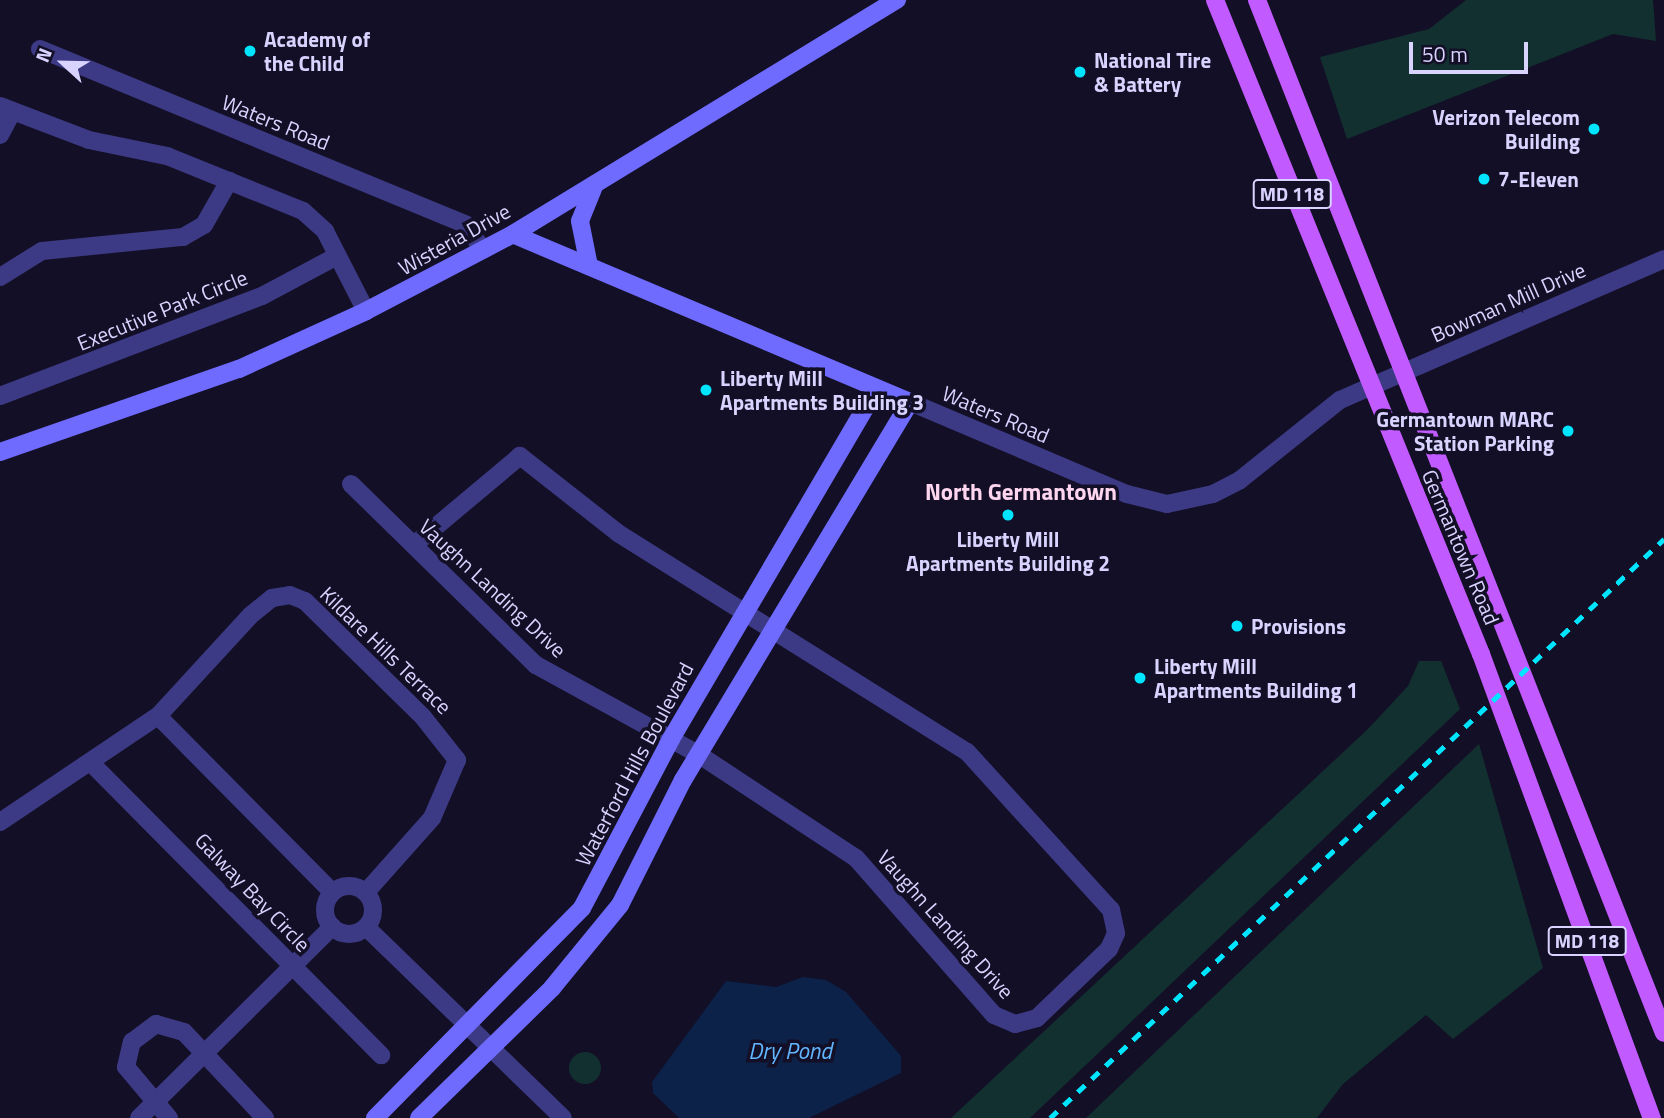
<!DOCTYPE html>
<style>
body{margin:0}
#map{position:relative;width:1664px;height:1118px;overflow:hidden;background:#130f26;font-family:"Titillium Web",sans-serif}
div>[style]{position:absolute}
.green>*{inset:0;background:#12302f}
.round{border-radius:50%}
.water>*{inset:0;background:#0c2248}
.street>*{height:18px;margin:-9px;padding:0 9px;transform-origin:9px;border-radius:9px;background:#3d3a85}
.street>.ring{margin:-9px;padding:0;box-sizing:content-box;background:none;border:18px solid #3d3a85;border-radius:50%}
.secondary>*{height:18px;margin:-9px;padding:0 9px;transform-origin:9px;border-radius:9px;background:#6f6bff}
.primary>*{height:18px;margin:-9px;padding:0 9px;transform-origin:9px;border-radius:9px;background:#c25bff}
.rail>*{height:4.5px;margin-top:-2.25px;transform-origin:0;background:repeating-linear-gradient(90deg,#00e5ff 0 10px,transparent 0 19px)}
.dots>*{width:19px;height:19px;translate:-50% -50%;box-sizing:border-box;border:4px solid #130f26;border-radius:50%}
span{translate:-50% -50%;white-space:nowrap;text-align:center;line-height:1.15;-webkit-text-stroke:7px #130f26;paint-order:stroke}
.shield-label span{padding:2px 5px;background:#130f26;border:2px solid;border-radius:5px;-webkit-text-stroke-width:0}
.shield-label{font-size:19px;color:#d9d4ff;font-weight:700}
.poi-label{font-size:21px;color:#d9d4ff;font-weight:700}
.left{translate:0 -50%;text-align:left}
.right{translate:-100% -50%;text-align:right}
.street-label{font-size:21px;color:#d9d4ff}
.neighbourhood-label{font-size:23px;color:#ffd6f0;font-weight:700}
.water-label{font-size:23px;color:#62b6ff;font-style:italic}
.north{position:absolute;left:28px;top:28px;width:70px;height:70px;-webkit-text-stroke:5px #130f26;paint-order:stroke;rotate:292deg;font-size:19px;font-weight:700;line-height:28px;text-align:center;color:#d9d4ff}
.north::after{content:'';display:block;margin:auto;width:24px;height:32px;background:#d9d4ff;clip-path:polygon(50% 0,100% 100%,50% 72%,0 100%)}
.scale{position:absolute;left:1409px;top:42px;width:119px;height:32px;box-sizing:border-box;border:4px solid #d9d4ff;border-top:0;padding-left:9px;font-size:21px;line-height:24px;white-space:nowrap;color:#d9d4ff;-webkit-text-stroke:5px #130f26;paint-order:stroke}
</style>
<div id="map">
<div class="green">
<i style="clip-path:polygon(1466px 0,1653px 0,1656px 41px,1613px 34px,1347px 139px,1320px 57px,1429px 29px)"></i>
<i style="clip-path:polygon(1419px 661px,1441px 661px,1460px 709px,1030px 1118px,951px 1118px,1368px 729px,1408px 686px)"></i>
<i style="clip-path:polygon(1479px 744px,1543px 968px,1453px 1039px,1426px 1015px,1343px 1084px,1317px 1118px,1086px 1118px)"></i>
<i class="round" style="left:569px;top:1052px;width:32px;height:32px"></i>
</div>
<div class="water">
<i style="clip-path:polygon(803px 977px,826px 980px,846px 992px,901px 1056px,901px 1073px,809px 1118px,679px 1118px,653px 1093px,652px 1082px,726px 981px,776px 987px)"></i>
</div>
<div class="street">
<i style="left:40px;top:49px;width:461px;rotate:22.4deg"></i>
<i style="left:466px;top:225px;width:30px;rotate:56deg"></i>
<i style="left:0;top:106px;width:95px;rotate:20.9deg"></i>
<i style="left:89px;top:140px;width:80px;rotate:11.6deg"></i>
<i style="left:167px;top:156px;width:147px;rotate:22deg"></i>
<i style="left:303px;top:211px;width:30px;rotate:42deg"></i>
<i style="left:325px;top:231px;width:90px;rotate:62.9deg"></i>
<i style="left:0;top:135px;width:26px;rotate:-62deg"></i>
<i style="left:0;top:277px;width:49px;rotate:-31.8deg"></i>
<i style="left:42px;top:251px;width:142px;rotate:-5.7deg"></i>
<i style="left:183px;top:237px;width:24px;rotate:-30deg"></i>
<i style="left:204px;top:225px;width:51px;rotate:-60.4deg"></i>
<i style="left:0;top:396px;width:280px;rotate:-20.9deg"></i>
<i style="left:262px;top:296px;width:85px;rotate:-28.1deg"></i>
<i style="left:910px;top:402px;width:236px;rotate:23deg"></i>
<i style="left:1127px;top:494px;width:41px;rotate:14deg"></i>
<i style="left:1167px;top:504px;width:47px;rotate:-12.3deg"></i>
<i style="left:1213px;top:494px;width:30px;rotate:-27deg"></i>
<i style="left:1240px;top:480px;width:128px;rotate:-38.7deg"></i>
<i style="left:1340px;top:400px;width:353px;rotate:-23.5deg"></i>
<i style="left:351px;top:484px;width:259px;rotate:44.4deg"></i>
<i style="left:536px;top:665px;width:185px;rotate:28.8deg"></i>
<i style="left:698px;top:754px;width:189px;rotate:33.4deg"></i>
<i style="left:856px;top:858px;width:209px;rotate:48.7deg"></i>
<i style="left:994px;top:1015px;width:23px;rotate:23deg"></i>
<i style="left:1015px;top:1024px;width:23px;rotate:-15deg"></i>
<i style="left:1037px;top:1018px;width:100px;rotate:-43.8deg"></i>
<i style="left:1109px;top:949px;width:17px;rotate:-66deg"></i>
<i style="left:1116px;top:933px;width:24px;rotate:-102deg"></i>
<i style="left:1111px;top:910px;width:214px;rotate:-132.3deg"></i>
<i style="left:967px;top:752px;width:412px;rotate:-147.9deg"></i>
<i style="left:618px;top:533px;width:125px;rotate:-141.8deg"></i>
<i style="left:520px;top:456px;width:138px;rotate:140deg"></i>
<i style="left:158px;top:716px;width:247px;rotate:45.3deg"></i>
<i style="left:91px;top:763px;width:412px;rotate:45.2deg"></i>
<i style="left:0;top:822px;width:190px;rotate:-33.9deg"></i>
<i style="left:158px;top:716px;width:137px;rotate:-47.4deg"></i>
<i style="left:251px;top:615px;width:27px;rotate:-39deg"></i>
<i style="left:272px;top:598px;width:18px;rotate:-9deg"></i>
<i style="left:290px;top:595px;width:16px;rotate:22deg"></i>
<i style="left:305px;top:601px;width:165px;rotate:44.5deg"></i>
<i style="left:423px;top:717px;width:55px;rotate:51.7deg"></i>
<i style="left:457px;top:760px;width:63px;rotate:113.3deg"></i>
<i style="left:432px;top:818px;width:99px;rotate:131.7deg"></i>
<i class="ring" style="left:325px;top:886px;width:30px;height:30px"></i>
<i style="left:366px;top:927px;width:274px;rotate:44.1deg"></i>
<i style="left:139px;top:1118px;width:272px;rotate:-44.7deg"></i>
<i style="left:169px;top:1118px;width:67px;rotate:-130.1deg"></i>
<i style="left:126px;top:1067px;width:26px;rotate:-77deg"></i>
<i style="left:132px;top:1042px;width:30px;rotate:-37deg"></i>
<i style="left:156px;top:1024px;width:29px;rotate:16deg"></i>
<i style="left:184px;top:1032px;width:118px;rotate:46.7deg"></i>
</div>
<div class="secondary">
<i style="left:589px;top:266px;width:46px;rotate:-101.3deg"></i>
<i style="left:580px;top:221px;width:40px;rotate:-68deg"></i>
<i style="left:0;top:452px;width:253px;rotate:-19.2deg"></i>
<i style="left:239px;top:369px;width:140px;rotate:-24.5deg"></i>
<i style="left:366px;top:311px;width:166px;rotate:-27.6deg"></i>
<i style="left:513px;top:234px;width:450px;rotate:-31.4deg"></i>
<i style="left:375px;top:1118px;width:295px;rotate:-45.4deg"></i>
<i style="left:582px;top:908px;width:191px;rotate:-62.2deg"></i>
<i style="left:671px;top:739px;width:406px;rotate:-59.6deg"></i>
<i style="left:419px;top:1118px;width:186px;rotate:-44.3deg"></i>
<i style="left:552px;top:988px;width:107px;rotate:-50.7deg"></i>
<i style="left:620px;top:905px;width:140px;rotate:-63.3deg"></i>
<i style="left:683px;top:780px;width:441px;rotate:-59deg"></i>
<i style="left:910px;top:402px;width:431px;rotate:-157.1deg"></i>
</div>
<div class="primary">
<i style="left:1215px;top:0;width:706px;rotate:67.87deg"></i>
<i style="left:1481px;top:654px;width:495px;rotate:69.8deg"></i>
<i style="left:1257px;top:0;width:1110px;rotate:68.5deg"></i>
</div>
<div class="rail">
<i style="left:1050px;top:1118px;width:844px;rotate:-43.32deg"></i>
</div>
<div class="dots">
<i style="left:250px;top:51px;background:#00e5ff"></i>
<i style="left:1080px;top:72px;background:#00e5ff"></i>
<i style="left:1594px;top:129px;background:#00e5ff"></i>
<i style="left:1484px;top:179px;background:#00e5ff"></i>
<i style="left:706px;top:390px;background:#00e5ff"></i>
<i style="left:1568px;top:431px;background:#00e5ff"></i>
<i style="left:1008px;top:515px;background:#00e5ff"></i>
<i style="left:1237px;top:626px;background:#00e5ff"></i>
<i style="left:1140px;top:678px;background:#00e5ff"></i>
</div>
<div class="shield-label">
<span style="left:1292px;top:194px">MD 118</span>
<span style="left:1587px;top:941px">MD 118</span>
</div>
<div class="poi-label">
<span class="left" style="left:264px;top:51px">Academy of<br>the Child</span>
<span class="left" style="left:1094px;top:72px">National Tire<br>&amp; Battery</span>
<span class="right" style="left:1580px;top:129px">Verizon Telecom<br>Building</span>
<span class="left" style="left:1498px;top:179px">7-Eleven</span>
<span class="left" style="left:720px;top:390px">Liberty Mill<br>Apartments Building 3</span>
<span class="right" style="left:1554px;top:431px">Germantown MARC<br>Station Parking</span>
<span style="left:1008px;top:551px">Liberty Mill<br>Apartments Building 2</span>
<span class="left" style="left:1251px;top:626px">Provisions</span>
<span class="left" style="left:1154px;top:678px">Liberty Mill<br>Apartments Building 1</span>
</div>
<div class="street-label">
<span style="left:276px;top:122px;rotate:22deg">Waters Road</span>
<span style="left:454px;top:239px;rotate:-29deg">Wisteria Drive</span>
<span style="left:1508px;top:302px;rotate:-24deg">Bowman Mill Drive</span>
<span style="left:162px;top:310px;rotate:-22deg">Executive Park Circle</span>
<span style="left:996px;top:414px;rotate:23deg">Waters Road</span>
<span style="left:1461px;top:547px;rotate:67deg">Germantown Road</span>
<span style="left:493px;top:588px;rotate:43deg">Vaughn Landing Drive</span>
<span style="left:386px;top:650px;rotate:44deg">Kildare Hills Terrace</span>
<span style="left:634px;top:764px;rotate:-62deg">Waterford Hills Boulevard</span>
<span style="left:253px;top:892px;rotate:46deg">Galway Bay Circle</span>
<span style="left:946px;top:924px;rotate:48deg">Vaughn Landing Drive</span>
</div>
<div class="neighbourhood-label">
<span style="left:1021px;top:492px">North Germantown</span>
</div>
<div class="water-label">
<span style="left:790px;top:1051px">Dry Pond</span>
</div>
<div class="north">N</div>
<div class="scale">50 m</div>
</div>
